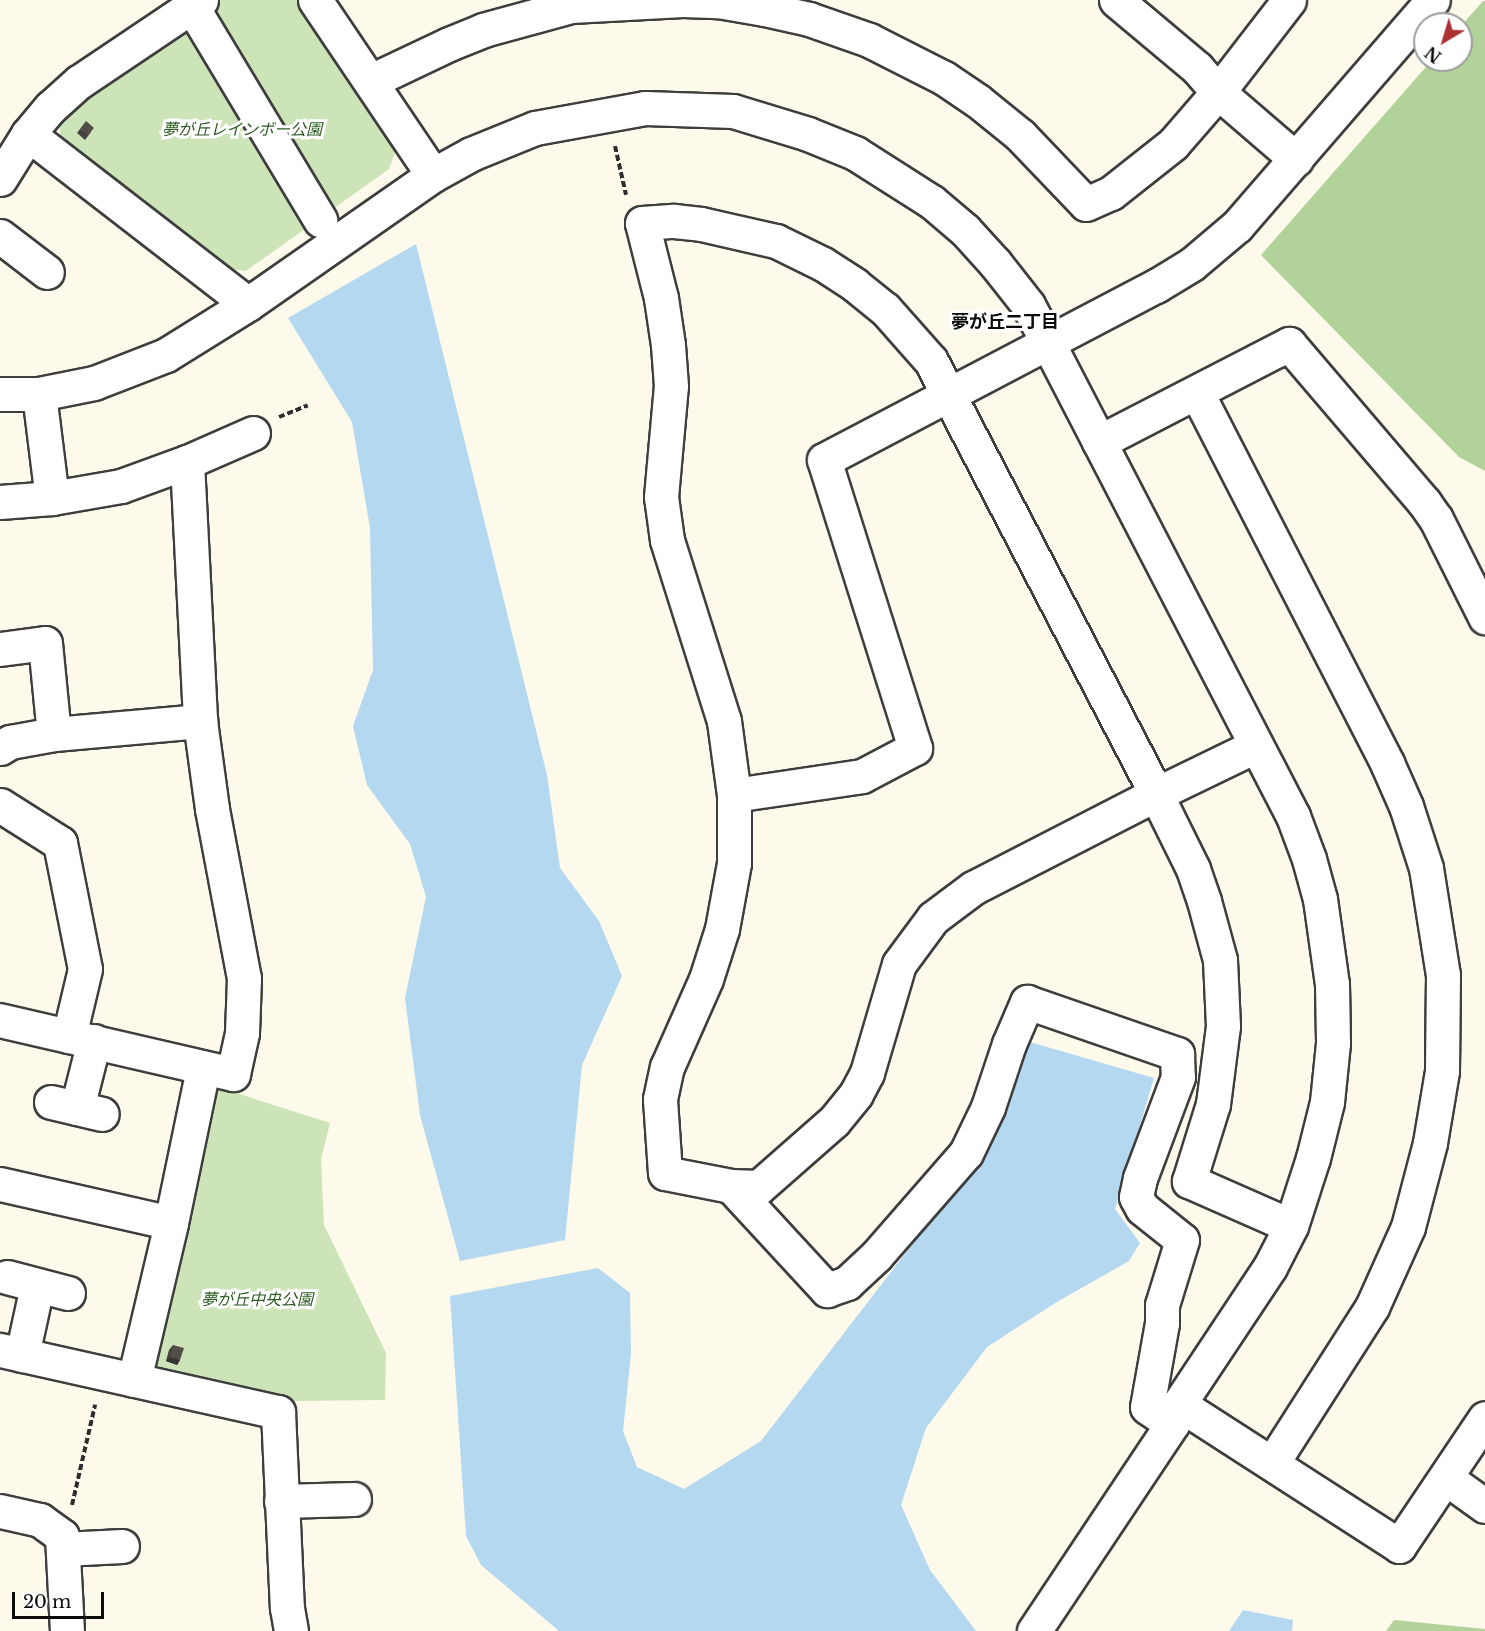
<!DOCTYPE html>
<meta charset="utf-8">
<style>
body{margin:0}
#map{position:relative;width:1485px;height:1631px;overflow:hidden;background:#fdfaeb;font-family:"Libre Baskerville","Noto Sans JP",serif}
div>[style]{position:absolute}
.green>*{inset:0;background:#cde4b8}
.forest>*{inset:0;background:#b1d399}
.water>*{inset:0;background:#b4d8ef}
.path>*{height:4px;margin-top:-2px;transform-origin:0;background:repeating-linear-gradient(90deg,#2d2d2d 0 6px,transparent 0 9px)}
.roads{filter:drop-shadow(2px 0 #3e3e3e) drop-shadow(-2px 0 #3e3e3e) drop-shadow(0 2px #3e3e3e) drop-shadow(0 -2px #3e3e3e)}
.minor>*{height:33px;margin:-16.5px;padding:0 16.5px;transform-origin:16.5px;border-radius:16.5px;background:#fff}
.wall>*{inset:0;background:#47423e}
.shaded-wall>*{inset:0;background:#393632}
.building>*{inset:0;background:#524d48}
span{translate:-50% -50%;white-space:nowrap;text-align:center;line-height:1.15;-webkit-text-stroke:6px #fff;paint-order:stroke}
.park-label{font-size:16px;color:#2d5b22;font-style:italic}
.neighbourhood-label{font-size:18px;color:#0b0b0b;font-weight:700}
.north{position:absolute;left:1413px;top:12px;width:60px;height:60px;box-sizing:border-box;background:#fff;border:2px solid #9d9d9d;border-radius:50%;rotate:218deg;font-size:16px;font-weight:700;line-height:24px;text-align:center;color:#0b0b0b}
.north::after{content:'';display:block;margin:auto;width:21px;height:27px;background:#ad3133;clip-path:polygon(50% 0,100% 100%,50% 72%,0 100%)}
.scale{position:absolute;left:12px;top:1592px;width:92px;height:27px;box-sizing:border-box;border:3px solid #0b0b0b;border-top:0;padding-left:8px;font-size:18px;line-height:21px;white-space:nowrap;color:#0b0b0b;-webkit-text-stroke:4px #fff;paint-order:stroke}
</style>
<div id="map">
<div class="green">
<i style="clip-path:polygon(221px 0,298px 0,397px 147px,389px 169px,246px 271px,226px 268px,61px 140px,58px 118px,92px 87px)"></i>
<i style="clip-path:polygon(211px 1085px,330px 1123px,321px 1159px,324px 1225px,386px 1353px,385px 1400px,292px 1401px,149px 1370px,191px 1208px,187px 1185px)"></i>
</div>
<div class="forest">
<i style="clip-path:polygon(1483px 1px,1485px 1px,1485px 471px,1459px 457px,1261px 255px,1432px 60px,1461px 60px,1461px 26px)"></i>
<i style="clip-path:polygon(1394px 1620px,1485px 1629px,1485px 1631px,1386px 1631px)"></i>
</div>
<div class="water">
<i style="clip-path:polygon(416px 244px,547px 775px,560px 868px,599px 921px,622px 976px,582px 1065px,565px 1240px,460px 1261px,420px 1115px,405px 998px,426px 897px,410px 844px,367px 785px,353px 726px,373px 670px,370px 528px,352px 422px,288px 318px)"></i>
<i style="clip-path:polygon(1023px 1040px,1154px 1078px,1115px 1209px,1140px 1243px,1129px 1261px,1057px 1302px,987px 1347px,926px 1428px,901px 1505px,930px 1570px,976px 1631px,559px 1631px,481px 1565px,466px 1536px,450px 1296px,598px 1268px,630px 1293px,631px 1354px,623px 1431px,637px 1467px,684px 1489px,761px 1441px,984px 1151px)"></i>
<i style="clip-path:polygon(1243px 1610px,1293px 1620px,1292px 1631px,1229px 1631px)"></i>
</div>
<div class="path">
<i style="left:615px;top:146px;width:50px;rotate:77.3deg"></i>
<i style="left:279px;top:417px;width:31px;rotate:-22deg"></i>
<i style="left:72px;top:1505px;width:103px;rotate:-77deg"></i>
</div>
<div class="roads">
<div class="minor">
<i style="left:188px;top:0;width:257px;rotate:59deg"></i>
<i style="left:315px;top:0;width:211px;rotate:56deg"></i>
<i style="left:1116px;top:0;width:106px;rotate:40deg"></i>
<i style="left:1197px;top:68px;width:32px;rotate:49deg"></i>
<i style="left:1218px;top:92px;width:103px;rotate:40.7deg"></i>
<i style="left:371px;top:81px;width:86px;rotate:-25.4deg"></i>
<i style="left:449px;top:44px;width:37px;rotate:-22deg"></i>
<i style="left:483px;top:30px;width:91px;rotate:-15.3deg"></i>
<i style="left:571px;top:6px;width:112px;rotate:-3.1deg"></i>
<i style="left:683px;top:0;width:35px;rotate:2deg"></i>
<i style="left:718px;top:1px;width:47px;rotate:9.9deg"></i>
<i style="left:764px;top:9px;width:46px;rotate:12.5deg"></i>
<i style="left:809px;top:19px;width:64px;rotate:19.3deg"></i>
<i style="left:869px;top:40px;width:84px;rotate:26.9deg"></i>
<i style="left:944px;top:78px;width:41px;rotate:34.1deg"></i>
<i style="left:978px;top:101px;width:54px;rotate:39deg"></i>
<i style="left:1020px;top:135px;width:95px;rotate:46.3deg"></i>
<i style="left:1086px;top:204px;width:27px;rotate:-24deg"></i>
<i style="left:1111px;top:193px;width:79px;rotate:-38.3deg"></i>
<i style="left:1173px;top:144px;width:69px;rotate:-49.1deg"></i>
<i style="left:1218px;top:92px;width:116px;rotate:-52.3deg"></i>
<i style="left:28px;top:134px;width:278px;rotate:37.7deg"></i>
<i style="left:0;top:179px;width:53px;rotate:-58.1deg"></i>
<i style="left:28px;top:134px;width:35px;rotate:-50deg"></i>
<i style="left:51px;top:107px;width:38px;rotate:-42deg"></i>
<i style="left:79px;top:82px;width:147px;rotate:-33.9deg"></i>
<i style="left:0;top:236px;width:59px;rotate:37.5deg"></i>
<i style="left:1197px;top:393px;width:416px;rotate:62.8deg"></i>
<i style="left:1387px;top:763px;width:47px;rotate:66.2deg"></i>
<i style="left:1406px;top:806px;width:65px;rotate:72.1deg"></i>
<i style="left:1426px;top:868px;width:108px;rotate:81deg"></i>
<i style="left:1443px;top:975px;width:96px;rotate:90.6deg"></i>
<i style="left:1442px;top:1071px;width:73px;rotate:99.5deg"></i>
<i style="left:1430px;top:1143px;width:87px;rotate:104.7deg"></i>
<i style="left:1408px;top:1227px;width:88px;rotate:114.2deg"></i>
<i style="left:1372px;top:1307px;width:184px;rotate:122.6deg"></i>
<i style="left:0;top:394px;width:39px"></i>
<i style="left:39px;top:394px;width:56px;rotate:-11.3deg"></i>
<i style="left:94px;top:383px;width:77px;rotate:-21.3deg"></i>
<i style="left:166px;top:355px;width:97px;rotate:-31.9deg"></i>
<i style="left:248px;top:304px;width:226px;rotate:-34.9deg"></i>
<i style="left:433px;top:175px;width:43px;rotate:-28.9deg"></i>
<i style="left:471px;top:154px;width:69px;rotate:-22.1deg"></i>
<i style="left:535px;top:128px;width:112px;rotate:-10.3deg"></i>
<i style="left:645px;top:108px;width:88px;rotate:2deg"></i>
<i style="left:733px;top:111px;width:78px;rotate:17deg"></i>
<i style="left:808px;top:134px;width:51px;rotate:22deg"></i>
<i style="left:855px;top:153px;width:91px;rotate:32.5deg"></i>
<i style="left:932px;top:202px;width:43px;rotate:40.3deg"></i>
<i style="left:965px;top:230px;width:45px;rotate:47.7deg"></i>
<i style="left:995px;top:263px;width:53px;rotate:51.8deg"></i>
<i style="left:1028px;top:305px;width:43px;rotate:62.2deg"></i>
<i style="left:1048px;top:343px;width:533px;rotate:62.62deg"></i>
<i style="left:1293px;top:816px;width:46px;rotate:69.6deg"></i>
<i style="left:1309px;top:859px;width:41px;rotate:74.6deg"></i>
<i style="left:1320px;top:899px;width:86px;rotate:82deg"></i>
<i style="left:1332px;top:984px;width:59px;rotate:89deg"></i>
<i style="left:1333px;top:1043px;width:59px;rotate:95.8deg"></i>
<i style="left:1327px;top:1102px;width:58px;rotate:104deg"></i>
<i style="left:1313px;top:1158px;width:71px;rotate:107.9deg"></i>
<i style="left:1291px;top:1226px;width:46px;rotate:117.1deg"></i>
<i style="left:1270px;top:1267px;width:164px;rotate:123.6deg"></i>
<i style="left:1179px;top:1404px;width:21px;rotate:109deg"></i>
<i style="left:1172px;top:1424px;width:249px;rotate:123.7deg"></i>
<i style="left:39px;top:394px;width:105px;rotate:82.9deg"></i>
<i style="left:1099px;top:442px;width:214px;rotate:-27.3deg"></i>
<i style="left:1289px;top:344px;width:208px;rotate:49.5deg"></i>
<i style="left:1424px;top:502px;width:21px;rotate:55deg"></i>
<i style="left:1436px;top:519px;width:110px;rotate:63.4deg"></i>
<i style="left:187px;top:462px;width:72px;rotate:-23.7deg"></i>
<i style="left:0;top:502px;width:52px;rotate:-4.4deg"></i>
<i style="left:52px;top:498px;width:70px;rotate:-9.9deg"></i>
<i style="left:121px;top:486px;width:70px;rotate:-20deg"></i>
<i style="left:187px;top:462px;width:259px;rotate:87.1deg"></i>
<i style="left:200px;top:721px;width:89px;rotate:82.2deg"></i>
<i style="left:212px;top:809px;width:172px;rotate:79.3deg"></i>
<i style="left:244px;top:978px;width:55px;rotate:92.1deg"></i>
<i style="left:242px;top:1033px;width:42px;rotate:102.4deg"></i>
<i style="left:233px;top:1074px;width:239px;rotate:-167deg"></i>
<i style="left:0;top:649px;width:45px;rotate:-7.6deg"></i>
<i style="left:45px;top:643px;width:91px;rotate:84.4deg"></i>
<i style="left:1255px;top:746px;width:110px;rotate:154.1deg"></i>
<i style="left:1156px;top:794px;width:206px;rotate:152.8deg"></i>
<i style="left:973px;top:888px;width:50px;rotate:143.1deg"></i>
<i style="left:933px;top:918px;width:57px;rotate:126.5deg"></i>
<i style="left:899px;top:964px;width:114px;rotate:106.4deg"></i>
<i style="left:867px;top:1073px;width:24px;rotate:118deg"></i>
<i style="left:856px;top:1094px;width:35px;rotate:129deg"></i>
<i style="left:834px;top:1121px;width:100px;rotate:138.7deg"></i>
<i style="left:759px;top:1187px;width:28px;rotate:-178deg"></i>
<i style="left:731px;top:1186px;width:67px;rotate:-168.9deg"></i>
<i style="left:665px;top:1173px;width:74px;rotate:-93.9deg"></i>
<i style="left:660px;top:1099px;width:33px;rotate:-78deg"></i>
<i style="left:667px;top:1067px;width:96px;rotate:-66.1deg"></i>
<i style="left:706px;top:979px;width:52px;rotate:-72.3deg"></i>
<i style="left:722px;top:929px;width:67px;rotate:-79.7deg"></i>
<i style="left:734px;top:863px;width:68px;rotate:-90deg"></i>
<i style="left:734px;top:795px;width:75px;rotate:-97.7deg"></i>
<i style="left:724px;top:721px;width:190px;rotate:-107.5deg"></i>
<i style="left:667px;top:540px;width:43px;rotate:-97.9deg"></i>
<i style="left:661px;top:497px;width:111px;rotate:-84.9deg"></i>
<i style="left:671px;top:386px;width:41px;rotate:-94.2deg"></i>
<i style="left:668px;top:345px;width:48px;rotate:-98.5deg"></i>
<i style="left:661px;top:298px;width:77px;rotate:-104.2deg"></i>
<i style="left:642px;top:223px;width:32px;rotate:-4deg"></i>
<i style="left:674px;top:221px;width:27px;rotate:6deg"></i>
<i style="left:701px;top:224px;width:77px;rotate:12.8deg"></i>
<i style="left:776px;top:241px;width:52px;rotate:26.1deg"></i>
<i style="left:823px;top:264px;width:38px;rotate:33deg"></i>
<i style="left:855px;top:285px;width:38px;rotate:39deg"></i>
<i style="left:885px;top:309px;width:69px;rotate:48.5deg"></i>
<i style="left:931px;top:361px;width:488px;rotate:62.5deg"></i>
<i style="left:1156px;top:794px;width:84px;rotate:63.7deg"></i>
<i style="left:1193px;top:869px;width:34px;rotate:71deg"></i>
<i style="left:1204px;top:901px;width:61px;rotate:74.8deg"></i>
<i style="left:1220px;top:960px;width:66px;rotate:87.4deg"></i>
<i style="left:1223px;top:1026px;width:79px;rotate:97.3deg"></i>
<i style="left:1213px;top:1104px;width:81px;rotate:107.3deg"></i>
<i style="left:1189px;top:1181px;width:111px;rotate:23.8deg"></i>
<i style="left:0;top:748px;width:12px;rotate:-31deg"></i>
<i style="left:10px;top:742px;width:45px;rotate:-10.3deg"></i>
<i style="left:54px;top:734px;width:147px;rotate:-5.1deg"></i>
<i style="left:734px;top:795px;width:129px;rotate:-8.4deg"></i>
<i style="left:862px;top:776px;width:60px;rotate:-27.8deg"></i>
<i style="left:915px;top:748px;width:302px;rotate:-107.5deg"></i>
<i style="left:824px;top:460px;width:375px;rotate:-27.7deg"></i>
<i style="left:1156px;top:286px;width:42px;rotate:-31.4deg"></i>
<i style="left:1192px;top:264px;width:59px;rotate:-40.2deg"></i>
<i style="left:1237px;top:226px;width:299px;rotate:-49.1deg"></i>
<i style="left:0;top:805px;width:71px;rotate:32.3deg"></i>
<i style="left:60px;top:843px;width:128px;rotate:78.8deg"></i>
<i style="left:85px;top:969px;width:69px;rotate:103.4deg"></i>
<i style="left:51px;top:1102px;width:52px;rotate:13.2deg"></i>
<i style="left:77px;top:1108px;width:69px;rotate:-75.8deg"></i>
<i style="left:0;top:1184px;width:175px;rotate:12.8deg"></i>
<i style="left:731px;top:1186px;width:142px;rotate:47.3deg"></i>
<i style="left:827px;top:1290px;width:21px;rotate:-19deg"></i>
<i style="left:847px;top:1283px;width:40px;rotate:-43deg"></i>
<i style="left:876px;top:1256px;width:137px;rotate:-48.9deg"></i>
<i style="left:966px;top:1153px;width:51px;rotate:-64.4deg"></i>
<i style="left:988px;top:1107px;width:66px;rotate:-71.6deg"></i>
<i style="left:1009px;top:1044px;width:46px;rotate:-66.8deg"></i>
<i style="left:1027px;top:1002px;width:159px;rotate:19.1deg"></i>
<i style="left:1177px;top:1054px;width:23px;rotate:88deg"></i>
<i style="left:1178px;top:1077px;width:108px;rotate:110.6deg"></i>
<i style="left:1140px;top:1178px;width:19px;rotate:102deg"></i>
<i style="left:1136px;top:1197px;width:13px;rotate:61deg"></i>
<i style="left:1142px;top:1208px;width:51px;rotate:38.7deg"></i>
<i style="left:1182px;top:1240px;width:68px;rotate:107.1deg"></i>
<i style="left:1162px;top:1305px;width:18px;rotate:90deg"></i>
<i style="left:1162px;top:1323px;width:85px;rotate:100.1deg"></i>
<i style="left:1147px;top:1407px;width:30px;rotate:34deg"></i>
<i style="left:7px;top:1277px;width:63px;rotate:14.7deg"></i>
<i style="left:0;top:1350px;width:285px;rotate:12.6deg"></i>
<i style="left:278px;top:1412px;width:196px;rotate:87.4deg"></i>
<i style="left:287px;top:1608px;width:23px;rotate:80deg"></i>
<i style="left:22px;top:1355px;width:71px;rotate:-77.7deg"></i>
<i style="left:134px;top:1380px;width:161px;rotate:-76.7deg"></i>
<i style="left:171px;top:1223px;width:158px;rotate:-78.3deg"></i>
<i style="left:1179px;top:1404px;width:262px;rotate:32.8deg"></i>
<i style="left:1399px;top:1546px;width:154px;rotate:-56.1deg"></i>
<i style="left:1446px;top:1478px;width:48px;rotate:35.7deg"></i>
<i style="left:281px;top:1501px;width:73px;rotate:-1.6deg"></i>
<i style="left:0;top:1511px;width:41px;rotate:12.7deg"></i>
<i style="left:40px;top:1520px;width:27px;rotate:36deg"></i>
<i style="left:62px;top:1536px;width:95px;rotate:87deg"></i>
<i style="left:63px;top:1549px;width:59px;rotate:-2.9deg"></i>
</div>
</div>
<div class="wall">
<i style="clip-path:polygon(80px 129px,91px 132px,85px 140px,77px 133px)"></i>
<i style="clip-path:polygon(173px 1345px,180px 1360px,177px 1365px,166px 1361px,169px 1350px)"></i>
</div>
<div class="shaded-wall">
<i style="clip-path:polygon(170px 1357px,180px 1360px,177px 1365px,166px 1361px)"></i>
</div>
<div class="building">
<i style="clip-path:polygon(86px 121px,94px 128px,88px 135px,80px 129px)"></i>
<i style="clip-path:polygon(173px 1345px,184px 1348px,180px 1360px,170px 1357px)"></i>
</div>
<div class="park-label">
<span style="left:242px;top:129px">夢が丘レインボー公園</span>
<span style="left:257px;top:1299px">夢が丘中央公園</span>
</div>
<div class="neighbourhood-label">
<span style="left:1005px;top:322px">夢が丘二丁目</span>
</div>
<div class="north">N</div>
<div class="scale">20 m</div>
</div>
